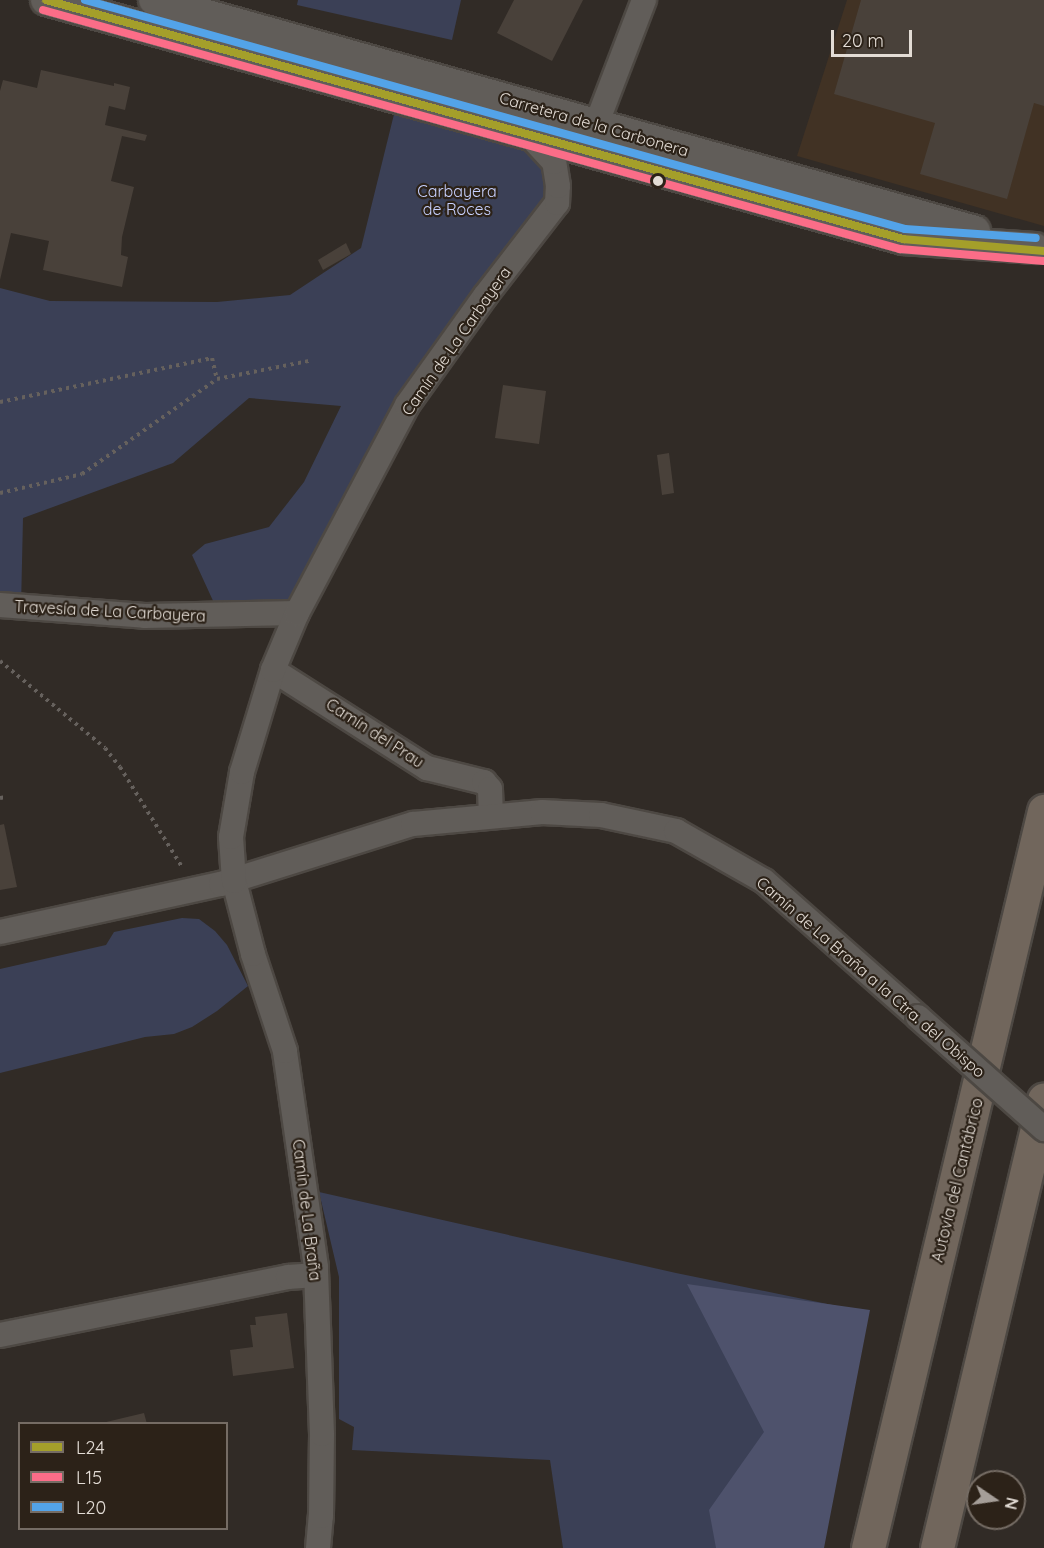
<!DOCTYPE html>
<meta charset="utf-8">
<style>
body{margin:0}
#map{position:relative;width:1044px;height:1548px;overflow:hidden;background:#312b26;font-family:Quicksand,sans-serif}
div>[style]{position:absolute}
.built>*{inset:0;background:#413224}
.green>*{inset:0;background:#3b4056}
.forest>*{inset:0;background:#4e526c}
.building>*{inset:0;background:#49413a}
.path>*{height:4px;margin-top:-2px;transform-origin:0;background:repeating-linear-gradient(90deg,#66615d 0 3px,transparent 0 7.5px)}
.roads{filter:drop-shadow(2px 0 #4d4843) drop-shadow(-2px 0 #4d4843) drop-shadow(0 2px #4d4843) drop-shadow(0 -2px #4d4843)}
.minor>*{height:24px;margin:-12px;padding:0 12px;transform-origin:12px;border-radius:12px;background:#615d59}
.tertiary>*{height:30px;margin:-15px;padding:0 15px;transform-origin:15px;border-radius:15px;background:#615d59}
.motorway>*{height:33px;margin:-16.5px;padding:0 16.5px;transform-origin:16.5px;border-radius:16.5px;background:#71665c}
.bridges{filter:drop-shadow(2px 0 #4d4843) drop-shadow(-2px 0 #4d4843) drop-shadow(0 2px #4d4843) drop-shadow(0 -2px #4d4843)}
.minor-bridge>*{height:24px;margin:-12px;padding:0 12px;transform-origin:12px;border-radius:12px;background:#615d59}
.bus-1>*{height:8px;margin:-4px;padding:0 4px;transform-origin:4px;border-radius:4px;background:#a49f2a}
.bus-2>*{height:8px;margin:-4px;padding:0 4px;transform-origin:4px;border-radius:4px;background:#fb6d88}
.bus-3>*{height:8px;margin:-4px;padding:0 4px;transform-origin:4px;border-radius:4px;background:#53a3e8}
.dots>*{width:16px;height:16px;translate:-50% -50%;box-sizing:border-box;border:3px solid #2c2218;border-radius:50%}
span{translate:-50% -50%;white-space:nowrap;text-align:center;line-height:1.15;-webkit-text-stroke:4.5px #2c2218;paint-order:stroke}
.street-label{font-size:16px;color:#e3dcd5}
.park-label{font-size:16px;color:#c7d1ff}
.legend{position:absolute;left:18px;top:1422px;width:210px;height:108px;box-sizing:border-box;background:#2c2218;border:2px solid #756c64;margin:0;padding:8px 10px;list-style:none;font-size:18px;color:#e3dcd5}
.legend li{display:flex;align-items:center;gap:12px;height:30px}
.legend b{width:30px;border:2px solid #756c64}
.north{position:absolute;left:966px;top:1470px;width:60px;height:60px;box-sizing:border-box;background:#2c2218;border:2px solid #756c64;border-radius:50%;rotate:103deg;font-size:16px;font-weight:700;line-height:24px;text-align:center;color:#e3dcd5}
.north::after{content:'';display:block;margin:auto;width:21px;height:27px;background:#a59e98;clip-path:polygon(50% 0,100% 100%,50% 72%,0 100%)}
.scale{position:absolute;left:831px;top:30px;width:81px;height:27px;box-sizing:border-box;border:3px solid #e3dcd5;border-top:0;padding-left:8px;font-size:18px;line-height:21px;white-space:nowrap;color:#e3dcd5;-webkit-text-stroke:4px #2c2218;paint-order:stroke}
</style>
<div id="map">
<div class="built">
<i style="clip-path:polygon(847px 0,1044px 0,1044px 226px,797px 156px)"></i>
</div>
<div class="green">
<i style="clip-path:polygon(298px 0,461px 0,452px 40px,297px 5px)"></i>
<i style="clip-path:polygon(398px 98px,529px 135px,558px 186px,485px 296px,297px 613px,220px 616px,192px 555px,205px 544px,269px 527px,304px 482px,341px 406px,249px 398px,173px 463px,23px 518px,21px 607px,0 605px,0 288px,50px 301px,217px 302px,290px 295px,361px 248px)"></i>
<i style="clip-path:polygon(182px 918px,199px 919px,215px 931px,227px 945px,248px 986px,217px 1011px,192px 1027px,174px 1034px,145px 1037px,0 1073px,0 969px,106px 945px,114px 932px)"></i>
<i style="clip-path:polygon(319px 1192px,676px 1273px,847px 1308px,779px 1548px,563px 1548px,550px 1460px,352px 1450px,354px 1427px,339px 1419px,339px 1277px)"></i>
</div>
<div class="forest">
<i style="clip-path:polygon(687px 1284px,870px 1310px,824px 1548px,716px 1548px,709px 1510px,764px 1432px)"></i>
</div>
<div class="building">
<i style="clip-path:polygon(514px 0,583px 0,552px 61px,497px 33px)"></i>
<i style="clip-path:polygon(861px 0,1044px 0,1044px 106px,1034px 103px,1007px 199px,920px 174px,935px 123px,834px 94px)"></i>
<i style="clip-path:polygon(41px 70px,114px 86px,114px 83px,130px 87px,125px 110px,109px 106px,105px 125px,147px 135px,145px 141px,122px 136px,111px 181px,134px 187px,122px 237px,121px 255px,128px 257px,122px 287px,43px 270px,49px 241px,11px 233px,0 280px,0 91px,3px 80px,37px 88px)"></i>
<i style="clip-path:polygon(346px 243px,351px 254px,323px 270px,318px 260px)"></i>
<i style="clip-path:polygon(503px 385px,546px 391px,539px 444px,495px 438px)"></i>
<i style="clip-path:polygon(669px 453px,674px 493px,662px 495px,657px 455px)"></i>
<i style="clip-path:polygon(4px 824px,17px 887px,0 890px,0 825px)"></i>
<i style="clip-path:polygon(287px 1313px,294px 1368px,233px 1376px,230px 1350px,253px 1347px,250px 1325px,256px 1325px,255px 1317px)"></i>
<i style="clip-path:polygon(144px 1413px,147px 1424px,102px 1424px,102px 1423px)"></i>
</div>
<div class="path">
<i style="left:0;top:402px;width:217px;rotate:-11.7deg"></i>
<i style="left:212px;top:358px;width:22px;rotate:77deg"></i>
<i style="left:217px;top:379px;width:94px;rotate:-11.1deg"></i>
<i style="left:0;top:493px;width:84px;rotate:-13deg"></i>
<i style="left:82px;top:474px;width:165px;rotate:-35.1deg"></i>
<i style="left:0;top:661px;width:136px;rotate:39.6deg"></i>
<i style="left:105px;top:748px;width:24px;rotate:52deg"></i>
<i style="left:120px;top:767px;width:118px;rotate:58.2deg"></i>
<i style="left:0;top:798px;width:6px;rotate:-9deg"></i>
</div>
<div class="roads">
<div class="minor">
<i style="left:596px;top:125px;width:134px;rotate:-69deg"></i>
<i style="left:0;top:605px;width:145px;rotate:4.3deg"></i>
<i style="left:145px;top:616px;width:152px;rotate:-1.1deg"></i>
<i style="left:273px;top:670px;width:183px;rotate:32.5deg"></i>
<i style="left:427px;top:768px;width:59px;rotate:13.8deg"></i>
<i style="left:484px;top:782px;width:9px;rotate:49deg"></i>
<i style="left:490px;top:789px;width:27px;rotate:88deg"></i>
<i style="left:0;top:932px;width:226px;rotate:-12.3deg"></i>
<i style="left:221px;top:884px;width:201px;rotate:-17.4deg"></i>
<i style="left:413px;top:824px;width:130px;rotate:-5.3deg"></i>
<i style="left:542px;top:812px;width:59px;rotate:2.9deg"></i>
<i style="left:601px;top:815px;width:77px;rotate:12deg"></i>
<i style="left:676px;top:831px;width:101px;rotate:29.6deg"></i>
<i style="left:764px;top:881px;width:205px;rotate:41.4deg"></i>
<i style="left:0;top:1335px;width:294px;rotate:-11.4deg"></i>
<i style="left:288px;top:1277px;width:28px;rotate:-4deg"></i>
<i style="left:318px;top:1548px;width:32px;rotate:-85deg"></i>
<i style="left:321px;top:1516px;width:82px;rotate:-89.3deg"></i>
<i style="left:322px;top:1434px;width:167px;rotate:-92.1deg"></i>
<i style="left:316px;top:1267px;width:218px;rotate:-98.2deg"></i>
<i style="left:285px;top:1051px;width:102px;rotate:-108.3deg"></i>
<i style="left:253px;top:954px;width:75px;rotate:-104.6deg"></i>
<i style="left:234px;top:881px;width:44px;rotate:-93.9deg"></i>
<i style="left:231px;top:837px;width:66px;rotate:-80.4deg"></i>
<i style="left:242px;top:772px;width:107px;rotate:-73.1deg"></i>
<i style="left:273px;top:670px;width:62px;rotate:-67.2deg"></i>
<i style="left:297px;top:613px;width:235px;rotate:-62.1deg"></i>
<i style="left:407px;top:405px;width:134px;rotate:-54.4deg"></i>
<i style="left:485px;top:296px;width:118px;rotate:-52.3deg"></i>
<i style="left:557px;top:203px;width:17px;rotate:-87deg"></i>
<i style="left:558px;top:186px;width:24px;rotate:-99deg"></i>
<i style="left:554px;top:162px;width:37px;rotate:-133deg"></i>
</div>
<div class="tertiary">
<i style="left:46px;top:0;width:890px;rotate:15.58deg"></i>
<i style="left:903px;top:239px;width:132px;rotate:3.9deg"></i>
<i style="left:154px;top:0;width:853px;rotate:15.71deg"></i>
</div>
<div class="motorway">
<i style="left:868px;top:1548px;width:758px;rotate:-76.57deg"></i>
<i style="left:937px;top:1548px;width:461px;rotate:-76.6deg"></i>
</div>
</div>
<div class="bridges">
<div class="minor-bridge">
<i style="left:918px;top:1017px;width:169px;rotate:41.6deg"></i>
</div>
</div>
<div class="bus-1">
<i style="left:46px;top:0;width:890px;rotate:15.58deg"></i>
<i style="left:903px;top:239px;width:142px;rotate:4.9deg"></i>
</div>
<div class="bus-2">
<i style="left:43px;top:10px;width:890px;rotate:15.58deg"></i>
<i style="left:900px;top:249px;width:144px;rotate:4.8deg"></i>
</div>
<div class="bus-3">
<i style="left:85px;top:0;width:851px;rotate:15.6deg"></i>
<i style="left:905px;top:229px;width:131px;rotate:3.9deg"></i>
</div>
<div class="dots">
<i style="left:658px;top:181px;background:#e3dcd5"></i>
</div>
<div class="street-label">
<span style="left:594px;top:124px;rotate:16deg">Carretera de la Carbonera</span>
<span style="left:456px;top:341px;rotate:-55deg">Camín de La Carbayera</span>
<span style="left:110px;top:611px;rotate:3deg">Travesía de La Carbayera</span>
<span style="left:375px;top:733px;rotate:33deg">Camín del Prau</span>
<span style="left:871px;top:977px;rotate:41deg">Camín de La Braña a la Ctra. del Obispo</span>
<span style="left:957px;top:1180px;rotate:-76deg">Autovía del Cantábrico</span>
<span style="left:307px;top:1210px;rotate:83deg">Camín de La Braña</span>
</div>
<div class="park-label">
<span style="left:457px;top:200px">Carbayera<br>de Roces</span>
</div>
<ul class="legend">
<li><b style="height:8px;background:#a49f2a"></b>L24</li>
<li><b style="height:8px;background:#fb6d88"></b>L15</li>
<li><b style="height:8px;background:#53a3e8"></b>L20</li>
</ul>
<div class="north">N</div>
<div class="scale">20 m</div>
</div>
